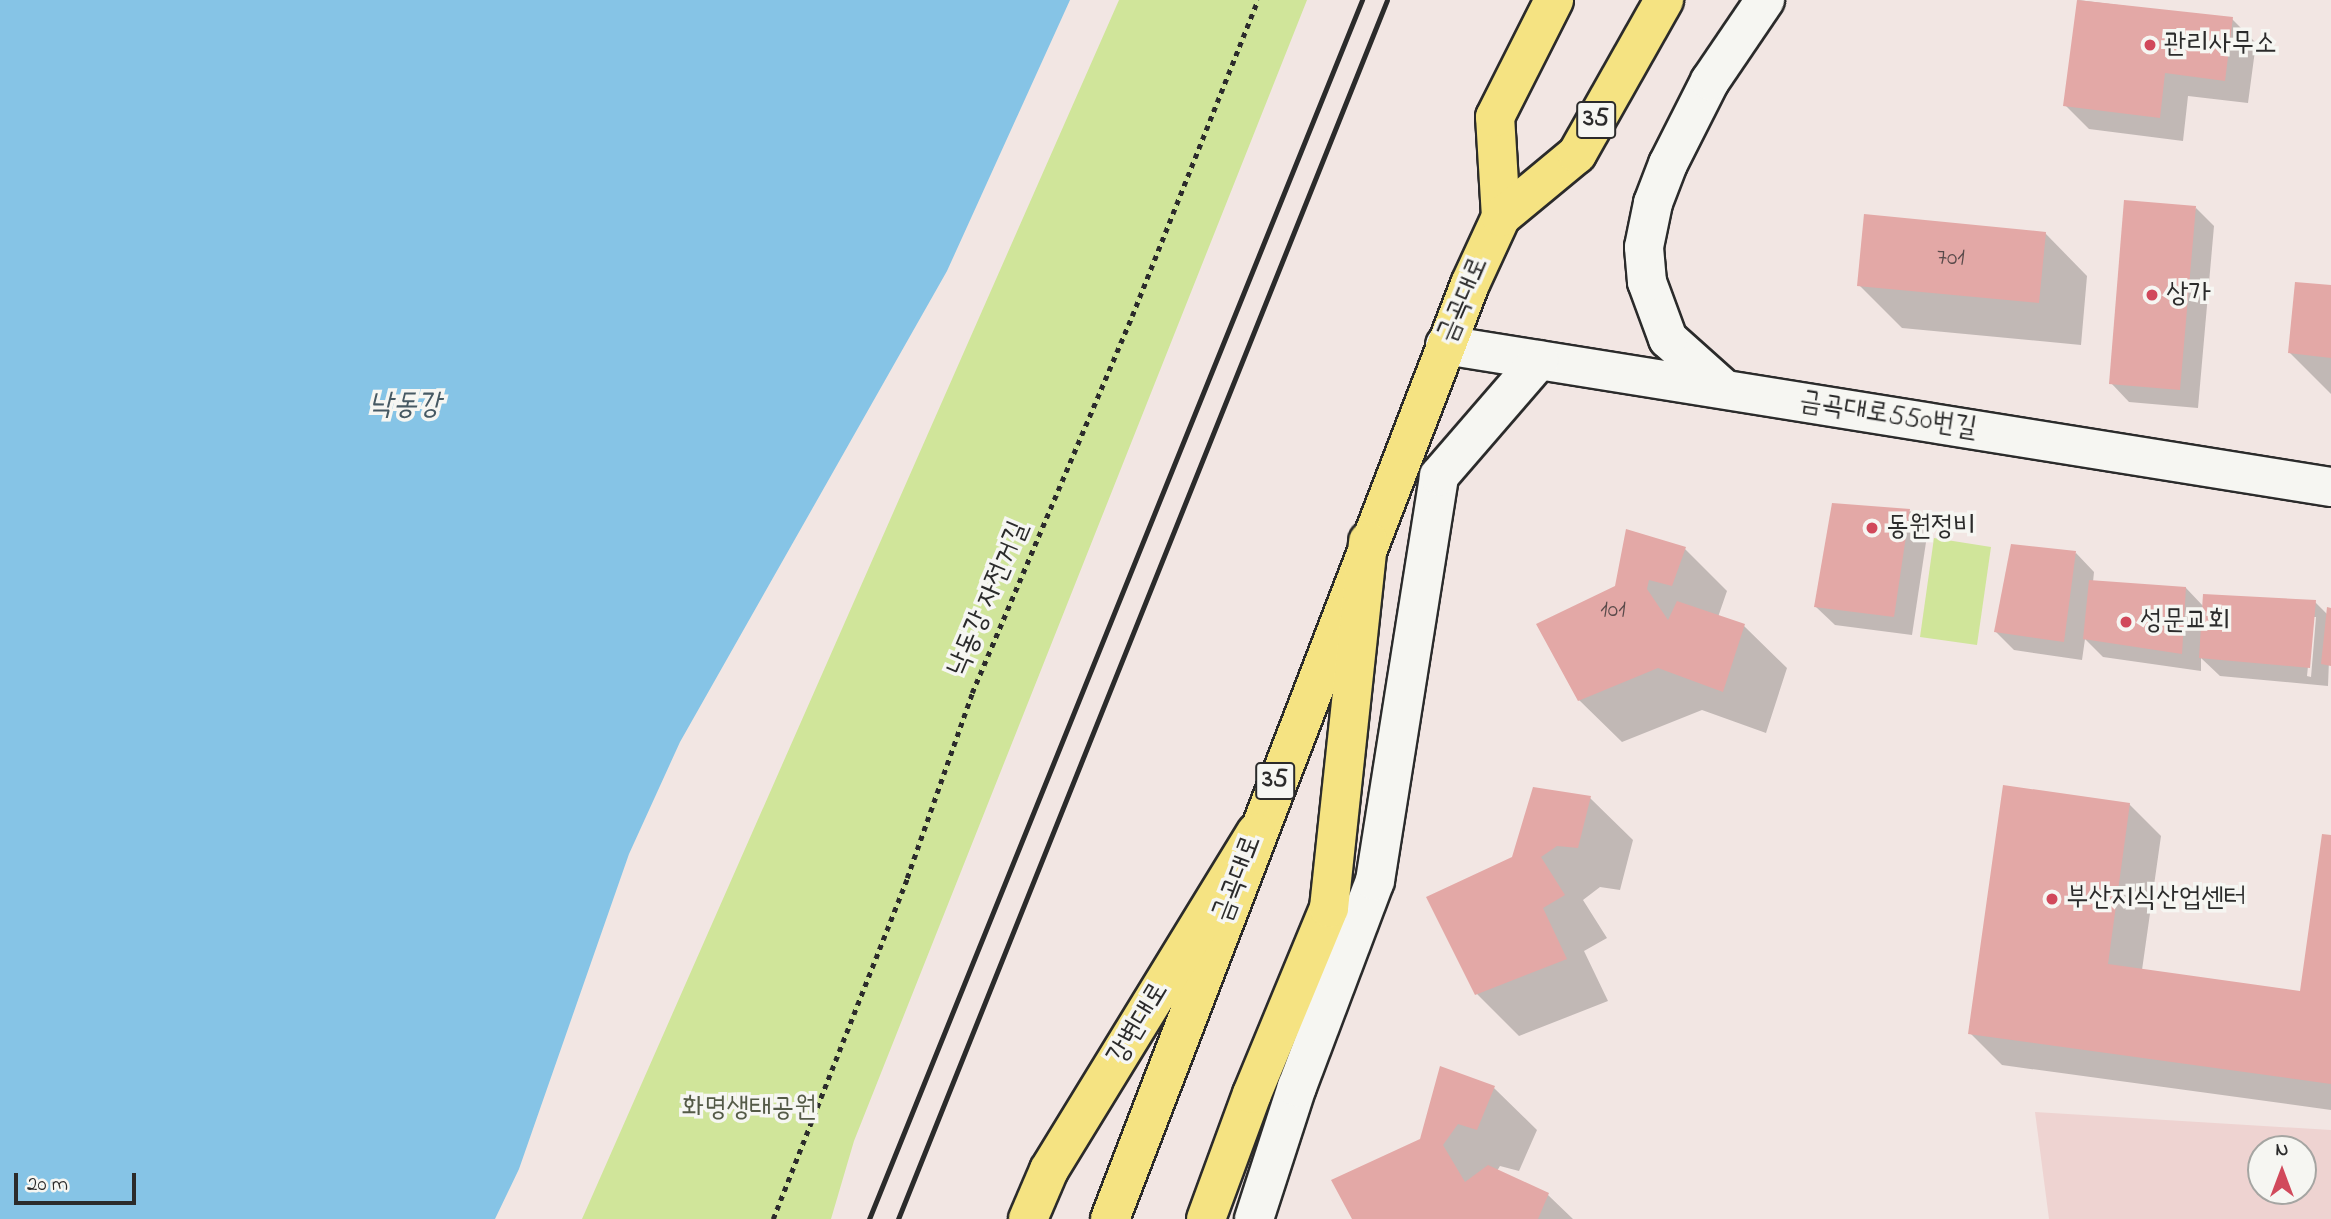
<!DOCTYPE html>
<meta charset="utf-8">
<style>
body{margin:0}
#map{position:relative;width:2331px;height:1219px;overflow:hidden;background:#f2e6e3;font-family:"Indie Flower","Poor Story",sans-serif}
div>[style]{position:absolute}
.built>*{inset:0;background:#eed3d1}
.green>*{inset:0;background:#d0e59a}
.water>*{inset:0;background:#86c4e6}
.shadow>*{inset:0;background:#0003}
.building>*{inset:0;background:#e3a8a6}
.path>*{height:4.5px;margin-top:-2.25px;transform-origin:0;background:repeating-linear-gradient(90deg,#2b2b2b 0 5px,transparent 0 10px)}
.roads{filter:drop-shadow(2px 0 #2b2b2b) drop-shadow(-2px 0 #2b2b2b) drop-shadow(0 2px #2b2b2b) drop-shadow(0 -2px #2b2b2b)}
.tertiary>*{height:38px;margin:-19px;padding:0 19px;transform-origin:19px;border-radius:19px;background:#f6f6f2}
.primary>*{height:38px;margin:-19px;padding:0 19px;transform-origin:19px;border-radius:19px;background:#f5e382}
.trunk>*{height:38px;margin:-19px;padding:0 19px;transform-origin:19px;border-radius:19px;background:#f5e382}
.rail>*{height:5px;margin:-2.5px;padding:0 2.5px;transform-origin:2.5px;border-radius:2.5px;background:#2b2b2b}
.dots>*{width:19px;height:19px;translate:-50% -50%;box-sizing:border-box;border:4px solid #f6f6f2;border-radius:50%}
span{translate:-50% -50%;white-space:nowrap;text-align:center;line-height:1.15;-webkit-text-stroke:7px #f6f6f2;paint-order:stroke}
.number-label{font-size:24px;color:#594a4a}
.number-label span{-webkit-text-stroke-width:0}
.shield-label span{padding:2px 5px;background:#f6f6f2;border:2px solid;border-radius:5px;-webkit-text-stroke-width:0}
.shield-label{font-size:26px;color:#2b2b2b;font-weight:700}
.poi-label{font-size:28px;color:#2b2b2b}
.left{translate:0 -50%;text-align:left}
.street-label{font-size:28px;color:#2b2b2b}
.park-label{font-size:28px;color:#545a47}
.water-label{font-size:30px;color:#465963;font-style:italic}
.north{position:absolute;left:2247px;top:1135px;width:70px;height:70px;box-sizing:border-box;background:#f6f6f2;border:2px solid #a5a5a2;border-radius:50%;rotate:0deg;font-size:19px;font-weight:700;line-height:28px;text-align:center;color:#2b2b2b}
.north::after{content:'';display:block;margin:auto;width:24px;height:32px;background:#d1495b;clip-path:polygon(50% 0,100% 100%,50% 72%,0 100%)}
.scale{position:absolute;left:14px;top:1173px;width:122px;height:32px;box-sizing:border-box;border:4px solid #2b2b2b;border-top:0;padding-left:9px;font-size:21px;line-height:24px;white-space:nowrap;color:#2b2b2b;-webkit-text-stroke:5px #f6f6f2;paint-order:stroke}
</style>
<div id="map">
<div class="built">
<i style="clip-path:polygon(evenodd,2035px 1112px,2331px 1130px,2331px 1219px,2049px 1219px,2035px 1112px,2261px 1149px,2303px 1149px,2303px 1191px,2261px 1191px,2261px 1149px)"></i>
</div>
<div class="green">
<i style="clip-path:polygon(1119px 0,1307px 0,854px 1141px,831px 1219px,582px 1219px)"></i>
<i style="clip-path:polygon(1934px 538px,1991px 547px,1977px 645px,1920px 637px)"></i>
</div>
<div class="water">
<i style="clip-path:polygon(0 0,1070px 0,947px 271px,680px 742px,629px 854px,519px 1169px,495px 1219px,0 1219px)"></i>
</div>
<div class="shadow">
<i style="clip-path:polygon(2078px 0,2232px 19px,2256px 43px,2248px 103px,2188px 96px,2183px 141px,2089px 129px,2065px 105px)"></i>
<i style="clip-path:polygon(2196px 208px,2214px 226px,2198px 408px,2129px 402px,2111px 383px)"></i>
<i style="clip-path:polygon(2045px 233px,2087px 276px,2081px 345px,1902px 328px,1859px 285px)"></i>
<i style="clip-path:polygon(2331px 287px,2331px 394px,2289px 352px)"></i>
<i style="clip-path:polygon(1910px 511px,1928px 529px,1912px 635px,1835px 625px,1816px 607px)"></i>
<i style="clip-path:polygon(1685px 549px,1727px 591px,1718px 617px,1744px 626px,1787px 668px,1766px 733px,1702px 710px,1622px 742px,1579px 700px,1617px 587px)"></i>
<i style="clip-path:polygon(evenodd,2076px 553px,2094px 572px,2093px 582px,2186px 588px,2204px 607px,2315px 602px,2328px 615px,2331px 609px,2328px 686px,2220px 676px,2201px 658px,2201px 671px,2103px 657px,2085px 639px,2082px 660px,2014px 650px,1995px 631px,2076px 553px,2313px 617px,2316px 617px,2311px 677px,2307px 676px,2313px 617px)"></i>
<i style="clip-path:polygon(1590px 798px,1633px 840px,1620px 890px,1600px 887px,1583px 900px,1607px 938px,1584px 951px,1608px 1001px,1519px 1036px,1477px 994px,1513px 859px)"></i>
<i style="clip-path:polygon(2129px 804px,2161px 836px,2142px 970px,2302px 993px,2331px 837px,2331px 1110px,2002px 1065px,1970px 1033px)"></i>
<i style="clip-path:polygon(1494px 1088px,1537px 1130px,1519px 1171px,1500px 1166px,1497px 1171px,1548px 1195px,1573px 1219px,1354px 1219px,1422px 1141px)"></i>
</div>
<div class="building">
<i style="clip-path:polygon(2077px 0,2233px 17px,2225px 81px,2165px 73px,2160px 118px,2063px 106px)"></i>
<i style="clip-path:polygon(2124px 200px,2196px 206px,2180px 390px,2109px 384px)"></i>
<i style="clip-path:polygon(1864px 214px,2046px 232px,2039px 303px,1857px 286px)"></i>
<i style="clip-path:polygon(2295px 282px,2331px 285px,2331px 358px,2288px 353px)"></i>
<i style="clip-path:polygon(1832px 503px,1910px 509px,1894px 617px,1814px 607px)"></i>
<i style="clip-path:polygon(1626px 529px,1686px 547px,1672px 586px,1649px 580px,1647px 589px,1668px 620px,1677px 601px,1745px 624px,1723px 692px,1658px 668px,1578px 701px,1536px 624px,1615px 586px)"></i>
<i style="clip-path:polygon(2011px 544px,2076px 551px,2064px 642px,1994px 632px)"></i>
<i style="clip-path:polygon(2089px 580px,2186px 587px,2182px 654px,2083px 639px)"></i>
<i style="clip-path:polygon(2203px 594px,2316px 600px,2310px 668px,2199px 658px)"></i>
<i style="clip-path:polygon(2327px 607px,2331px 608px,2331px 666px,2321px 664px)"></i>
<i style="clip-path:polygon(2003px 785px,2130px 803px,2108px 964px,2300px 991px,2322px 834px,2331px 835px,2331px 1084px,1968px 1034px)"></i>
<i style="clip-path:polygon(1533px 787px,1591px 796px,1578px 848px,1557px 846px,1541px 857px,1565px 895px,1543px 908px,1567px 959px,1475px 995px,1426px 897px,1512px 857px)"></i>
<i style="clip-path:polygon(1440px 1066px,1495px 1086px,1477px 1130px,1458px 1124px,1443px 1145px,1465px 1182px,1488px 1165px,1549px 1193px,1538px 1219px,1352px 1219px,1331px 1180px,1420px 1139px)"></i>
</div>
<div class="path">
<i style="left:773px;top:1219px;width:366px;rotate:-68.5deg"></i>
<i style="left:907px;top:878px;width:196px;rotate:-70.6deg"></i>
<i style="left:972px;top:693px;width:410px;rotate:-67deg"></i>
<i style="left:1132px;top:316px;width:340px;rotate:-68.3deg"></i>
</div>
<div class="roads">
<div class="tertiary">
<i style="left:1445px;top:345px;width:897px;rotate:9.11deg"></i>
<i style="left:1724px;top:389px;width:75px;rotate:-138.2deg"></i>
<i style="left:1668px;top:339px;width:61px;rotate:-110.2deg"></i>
<i style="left:1647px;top:282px;width:35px;rotate:-95deg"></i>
<i style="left:1644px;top:247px;width:45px;rotate:-78.4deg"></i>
<i style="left:1653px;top:203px;width:42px;rotate:-69deg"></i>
<i style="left:1668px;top:164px;width:93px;rotate:-63.2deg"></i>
<i style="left:1710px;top:81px;width:98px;rotate:-55.8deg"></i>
<i style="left:1254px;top:1219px;width:139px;rotate:-72deg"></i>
<i style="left:1297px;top:1087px;width:220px;rotate:-69.3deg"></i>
<i style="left:1375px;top:881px;width:410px;rotate:-81deg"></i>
<i style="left:1439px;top:476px;width:153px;rotate:-49.2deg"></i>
</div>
<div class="primary">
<i style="left:1501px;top:217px;width:100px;rotate:-93.4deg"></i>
<i style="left:1495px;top:117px;width:131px;rotate:-63.2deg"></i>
<i style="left:1110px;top:1219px;width:1002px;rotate:-68.94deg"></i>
<i style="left:1470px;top:284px;width:74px;rotate:-65.2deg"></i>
<i style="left:1501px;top:217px;width:99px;rotate:-39.7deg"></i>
<i style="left:1577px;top:154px;width:177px;rotate:-60.5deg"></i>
</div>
<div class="trunk">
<i style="left:1028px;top:1219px;width:53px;rotate:-66.8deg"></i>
<i style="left:1049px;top:1170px;width:396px;rotate:-58.5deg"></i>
<i style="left:1206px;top:1219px;width:133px;rotate:-69.8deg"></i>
<i style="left:1252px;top:1094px;width:201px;rotate:-67.5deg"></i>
<i style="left:1329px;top:908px;width:369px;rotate:-83.9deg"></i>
</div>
</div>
<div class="rail">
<i style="left:869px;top:1219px;width:1315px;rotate:-67.98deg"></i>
<i style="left:898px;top:1219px;width:1313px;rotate:-68.14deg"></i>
</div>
<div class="dots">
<i style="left:2150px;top:45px;background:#d1495b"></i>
<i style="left:2152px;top:295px;background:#d1495b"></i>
<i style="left:1872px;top:528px;background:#d1495b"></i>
<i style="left:2126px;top:622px;background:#d1495b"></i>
<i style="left:2052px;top:899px;background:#d1495b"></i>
</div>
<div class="number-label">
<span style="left:1951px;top:259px">701</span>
<span style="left:1613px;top:611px">101</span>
</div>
<div class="shield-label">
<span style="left:1596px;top:120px">35</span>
<span style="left:1275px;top:781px">35</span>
</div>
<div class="poi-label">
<span class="left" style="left:2164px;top:45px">관리사무소</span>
<span class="left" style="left:2166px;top:295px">상가</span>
<span class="left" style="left:1886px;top:528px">동원정비</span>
<span class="left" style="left:2140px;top:622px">성문교회</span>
<span class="left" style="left:2066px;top:899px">부산지식산업센터</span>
</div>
<div class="street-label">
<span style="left:1464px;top:300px;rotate:-67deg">금곡대로</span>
<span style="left:1888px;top:416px;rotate:9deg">금곡대로550번길</span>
<span style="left:989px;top:599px;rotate:-67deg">낙동강 자전거길</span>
<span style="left:1238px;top:879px;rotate:-69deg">금곡대로</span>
<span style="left:1139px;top:1024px;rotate:-59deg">강변대로</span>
</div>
<div class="park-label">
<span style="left:749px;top:1109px">화명생태공원</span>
</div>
<div class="water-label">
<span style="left:405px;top:406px">낙동강</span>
</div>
<div class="north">N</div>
<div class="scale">20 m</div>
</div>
